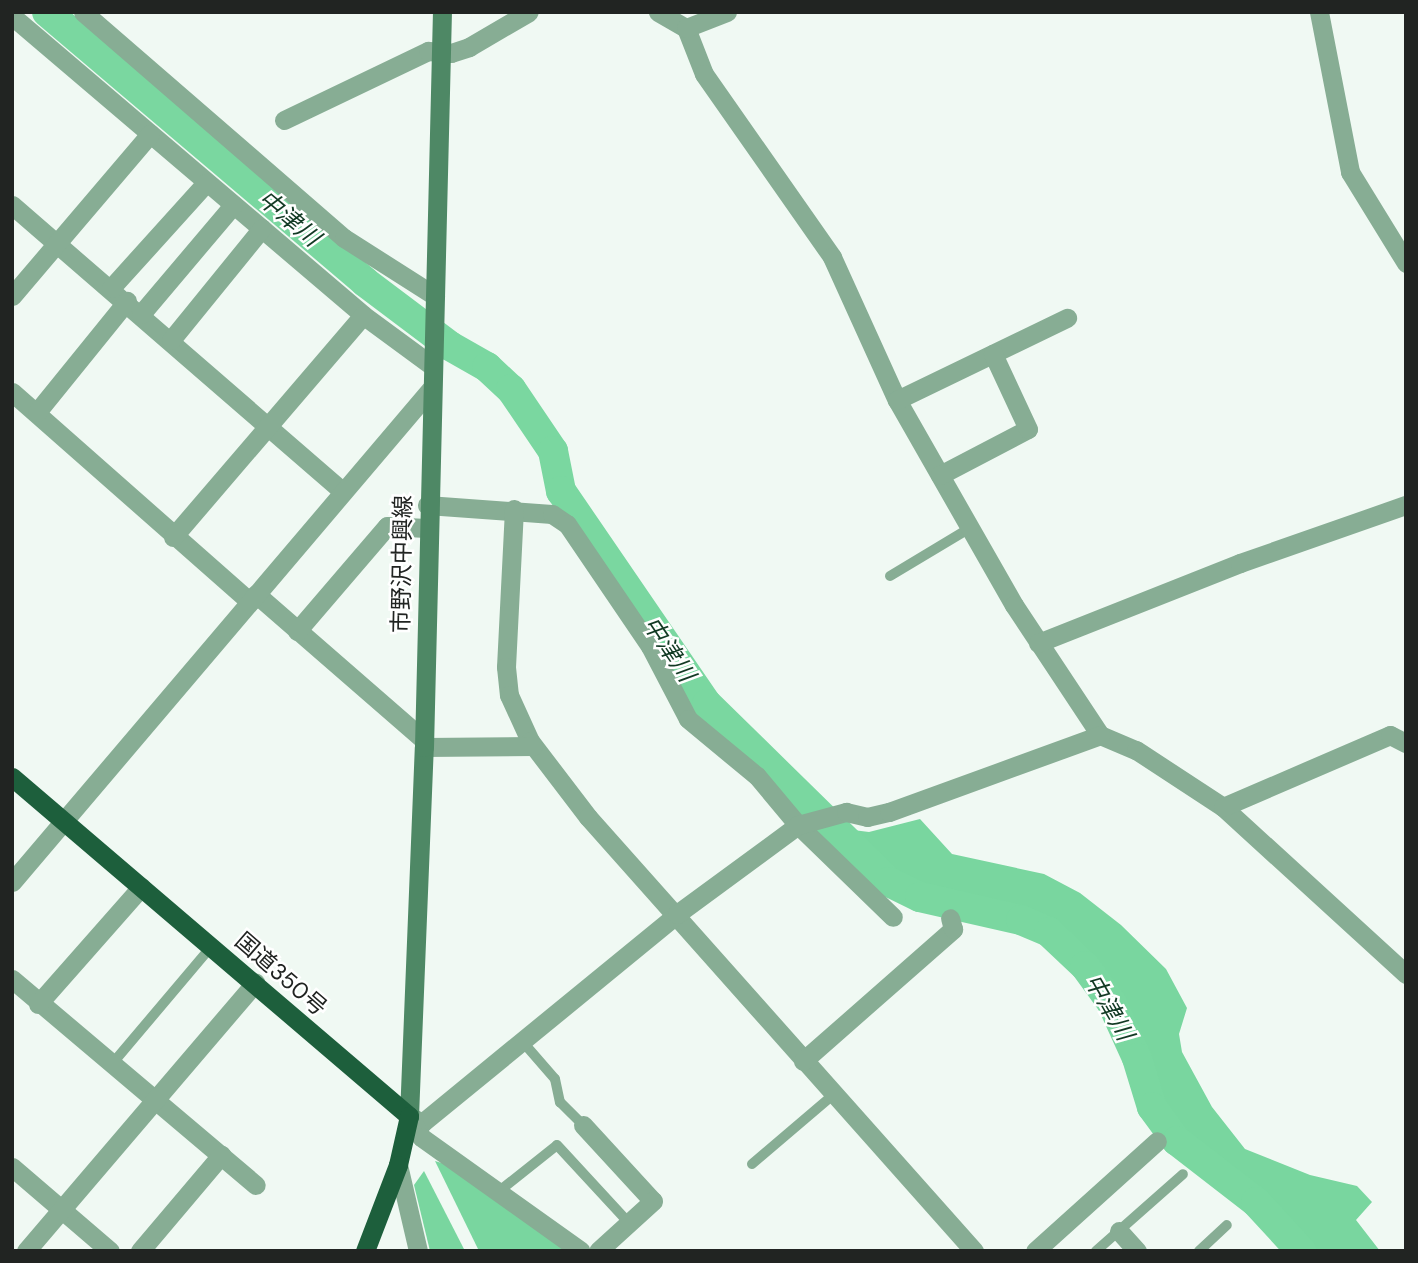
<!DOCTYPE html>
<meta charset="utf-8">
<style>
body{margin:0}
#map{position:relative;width:1418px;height:1263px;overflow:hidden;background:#f0f9f3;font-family:"DM Sans","Noto Sans JP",sans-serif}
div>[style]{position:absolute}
.forest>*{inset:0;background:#79d69f}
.river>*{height:30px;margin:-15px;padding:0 15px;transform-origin:15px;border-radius:15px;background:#7ad7a0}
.service>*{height:10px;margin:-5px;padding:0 5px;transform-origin:5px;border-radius:5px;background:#87ad94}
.minor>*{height:19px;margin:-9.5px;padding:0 9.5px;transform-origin:9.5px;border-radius:9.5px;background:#87ad94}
.secondary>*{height:19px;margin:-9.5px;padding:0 9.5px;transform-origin:9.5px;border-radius:9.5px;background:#4e8865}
.trunk>*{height:19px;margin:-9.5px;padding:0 9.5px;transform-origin:9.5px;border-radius:9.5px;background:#1d5f3c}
span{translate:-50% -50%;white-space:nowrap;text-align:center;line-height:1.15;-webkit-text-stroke:5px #fff;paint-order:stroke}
.street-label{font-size:23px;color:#212422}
.water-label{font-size:24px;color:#123a24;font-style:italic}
.frame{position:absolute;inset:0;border:14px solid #212422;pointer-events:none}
</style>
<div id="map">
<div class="forest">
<i style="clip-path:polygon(920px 819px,952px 854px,1044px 874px,1080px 893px,1121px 925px,1166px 969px,1187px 1008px,1179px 1034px,1182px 1052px,1212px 1107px,1245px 1149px,1310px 1175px,1357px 1186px,1372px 1202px,1356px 1220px,1380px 1251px,1307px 1251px,1287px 1219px,1183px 1136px,1164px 1110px,1152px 1064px,1126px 1004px,1088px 953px,1035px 914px,919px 889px,891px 876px,845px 829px,869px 832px)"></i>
<i style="clip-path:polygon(435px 1161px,445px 1164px,568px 1251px,479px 1251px)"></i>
<i style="clip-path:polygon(424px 1171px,465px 1251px,430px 1251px,414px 1185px)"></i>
</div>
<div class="river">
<i style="left:47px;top:12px;width:417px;rotate:40.3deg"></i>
<i style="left:365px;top:282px;width:106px;rotate:37deg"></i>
<i style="left:450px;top:346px;width:43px;rotate:29.6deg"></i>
<i style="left:487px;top:367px;width:33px;rotate:43deg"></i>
<i style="left:511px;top:389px;width:75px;rotate:55.9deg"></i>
<i style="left:553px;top:451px;width:41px;rotate:78.7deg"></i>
<i style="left:561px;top:491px;width:258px;rotate:55.6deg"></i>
<i style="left:707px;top:704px;width:255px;rotate:44.4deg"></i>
<i style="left:889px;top:882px;width:34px;rotate:26deg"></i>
<i style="left:920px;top:897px;width:104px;rotate:12.8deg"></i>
<i style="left:1021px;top:920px;width:30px;rotate:23deg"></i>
<i style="left:1049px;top:932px;width:50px;rotate:43.4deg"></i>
<i style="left:1085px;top:966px;width:46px;rotate:53.9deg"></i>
<i style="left:1112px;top:1003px;width:60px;rotate:65.6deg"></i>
<i style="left:1137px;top:1058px;width:51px;rotate:73deg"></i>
<i style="left:1152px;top:1107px;width:42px;rotate:53.7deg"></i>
<i style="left:1177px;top:1141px;width:100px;rotate:37.7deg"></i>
<i style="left:1256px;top:1202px;width:67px;rotate:47.4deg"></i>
</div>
<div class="service">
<i style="left:890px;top:576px;width:93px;rotate:-31deg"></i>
<i style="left:522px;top:1041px;width:50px;rotate:49deg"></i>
<i style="left:555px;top:1079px;width:24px;rotate:78deg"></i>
<i style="left:560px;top:1102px;width:33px;rotate:45deg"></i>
<i style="left:112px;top:1064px;width:153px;rotate:-49.8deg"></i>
<i style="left:752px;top:1164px;width:106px;rotate:-40.4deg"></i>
<i style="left:498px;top:1192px;width:75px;rotate:-38.5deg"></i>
<i style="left:557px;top:1145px;width:106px;rotate:47.3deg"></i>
<i style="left:1096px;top:1251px;width:116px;rotate:-41.5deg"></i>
<i style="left:1199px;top:1251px;width:38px;rotate:-43deg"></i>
</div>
<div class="minor">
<i style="left:83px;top:12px;width:345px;rotate:40.9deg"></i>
<i style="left:344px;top:238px;width:108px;rotate:32.5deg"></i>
<i style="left:658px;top:12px;width:32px;rotate:30deg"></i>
<i style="left:686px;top:28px;width:49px;rotate:68.6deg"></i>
<i style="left:704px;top:74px;width:223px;rotate:55deg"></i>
<i style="left:832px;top:257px;width:157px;rotate:65.6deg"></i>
<i style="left:897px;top:400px;width:236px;rotate:60.3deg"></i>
<i style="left:1014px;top:605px;width:156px;rotate:56.5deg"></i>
<i style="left:1100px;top:735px;width:39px;rotate:23deg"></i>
<i style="left:1136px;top:750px;width:104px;rotate:33.2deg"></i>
<i style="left:1223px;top:807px;width:248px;rotate:42.4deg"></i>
<i style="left:1319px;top:12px;width:163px;rotate:79deg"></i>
<i style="left:1350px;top:172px;width:107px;rotate:58.4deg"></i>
<i style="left:12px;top:16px;width:461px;rotate:40.4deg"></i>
<i style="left:363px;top:315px;width:84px;rotate:36.3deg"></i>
<i style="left:686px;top:28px;width:44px;rotate:-21.3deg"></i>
<i style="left:284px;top:120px;width:160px;rotate:-25.6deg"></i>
<i style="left:428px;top:51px;width:23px;rotate:5deg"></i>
<i style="left:451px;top:53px;width:19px;rotate:-18deg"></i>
<i style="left:469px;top:47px;width:69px;rotate:-30.3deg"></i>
<i style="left:12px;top:205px;width:437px;rotate:40.9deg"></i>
<i style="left:111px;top:288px;width:142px;rotate:-47.9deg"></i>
<i style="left:12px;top:296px;width:213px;rotate:-49.6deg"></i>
<i style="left:141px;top:314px;width:143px;rotate:-49.8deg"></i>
<i style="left:171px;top:340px;width:144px;rotate:-50.9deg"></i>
<i style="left:12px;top:392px;width:317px;rotate:41.4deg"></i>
<i style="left:897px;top:400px;width:189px;rotate:-25.8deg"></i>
<i style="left:37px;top:412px;width:143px;rotate:-51deg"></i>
<i style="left:940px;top:475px;width:99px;rotate:-27.6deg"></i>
<i style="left:1028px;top:429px;width:83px;rotate:-115deg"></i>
<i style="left:427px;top:505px;width:125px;rotate:4.1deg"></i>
<i style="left:552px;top:514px;width:18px;rotate:34deg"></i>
<i style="left:567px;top:524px;width:148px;rotate:55.8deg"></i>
<i style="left:650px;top:646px;width:82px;rotate:62.5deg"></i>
<i style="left:688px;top:719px;width:89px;rotate:39.6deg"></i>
<i style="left:757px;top:776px;width:64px;rotate:50.1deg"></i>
<i style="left:798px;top:825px;width:132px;rotate:44.1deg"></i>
<i style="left:514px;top:509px;width:158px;rotate:92.9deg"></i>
<i style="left:506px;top:667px;width:28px;rotate:84deg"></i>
<i style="left:509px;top:695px;width:51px;rotate:65.5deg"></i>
<i style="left:530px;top:741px;width:96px;rotate:52.7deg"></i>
<i style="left:588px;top:817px;width:581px;rotate:48.35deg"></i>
<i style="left:173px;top:537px;width:292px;rotate:-49.4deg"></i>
<i style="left:256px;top:594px;width:223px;rotate:41deg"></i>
<i style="left:297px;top:631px;width:138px;rotate:-49.4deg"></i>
<i style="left:387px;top:526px;width:39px;rotate:3deg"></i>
<i style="left:1038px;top:643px;width:217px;rotate:-21.6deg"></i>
<i style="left:1240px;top:563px;width:176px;rotate:-19.3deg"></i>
<i style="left:424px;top:747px;width:109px;rotate:-0.5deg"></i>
<i style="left:1223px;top:807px;width:182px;rotate:-23.3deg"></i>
<i style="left:1390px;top:735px;width:18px;rotate:27deg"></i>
<i style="left:12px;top:882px;width:646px;rotate:-49.65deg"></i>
<i style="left:12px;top:979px;width:319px;rotate:40.2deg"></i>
<i style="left:38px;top:1004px;width:156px;rotate:-48.6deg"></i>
<i style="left:803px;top:1061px;width:200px;rotate:-41.3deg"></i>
<i style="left:953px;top:929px;width:11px;rotate:-105deg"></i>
<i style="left:409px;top:1116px;width:15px;rotate:28deg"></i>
<i style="left:422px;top:1123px;width:330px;rotate:-39.3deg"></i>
<i style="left:677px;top:914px;width:150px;rotate:-36.3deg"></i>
<i style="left:798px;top:825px;width:50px;rotate:-15.2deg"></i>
<i style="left:846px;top:812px;width:22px;rotate:13deg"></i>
<i style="left:867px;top:817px;width:23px;rotate:-13deg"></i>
<i style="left:889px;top:812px;width:225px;rotate:-20deg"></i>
<i style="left:409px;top:1116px;width:24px;rotate:60deg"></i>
<i style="left:421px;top:1137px;width:196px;rotate:35.5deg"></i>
<i style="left:583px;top:1125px;width:103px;rotate:47.4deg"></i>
<i style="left:653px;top:1201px;width:74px;rotate:137.7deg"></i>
<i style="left:398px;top:1165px;width:88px;rotate:76.9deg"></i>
<i style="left:12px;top:1167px;width:129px;rotate:40.6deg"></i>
<i style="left:1119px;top:1231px;width:27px;rotate:48deg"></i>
<i style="left:26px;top:1251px;width:353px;rotate:-49.5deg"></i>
<i style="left:140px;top:1251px;width:126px;rotate:-49.8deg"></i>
<i style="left:1035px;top:1251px;width:164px;rotate:-42deg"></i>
</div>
<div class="secondary">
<i style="left:409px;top:1116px;width:369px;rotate:-87.7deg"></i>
<i style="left:424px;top:747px;width:735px;rotate:-88.6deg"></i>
</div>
<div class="trunk">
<i style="left:12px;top:777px;width:522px;rotate:40.49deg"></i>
<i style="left:409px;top:1116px;width:50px;rotate:102.7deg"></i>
<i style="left:398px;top:1165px;width:92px;rotate:111deg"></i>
</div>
<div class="street-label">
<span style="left:402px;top:564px;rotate:-89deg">市野沢中興線</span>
<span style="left:281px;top:974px;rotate:41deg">国道350号</span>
</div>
<div class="water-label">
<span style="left:289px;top:218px;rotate:40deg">中津川</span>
<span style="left:669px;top:649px;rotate:56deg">中津川</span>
<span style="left:1109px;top:1007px;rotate:60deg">中津川</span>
</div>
<div class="frame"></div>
</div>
